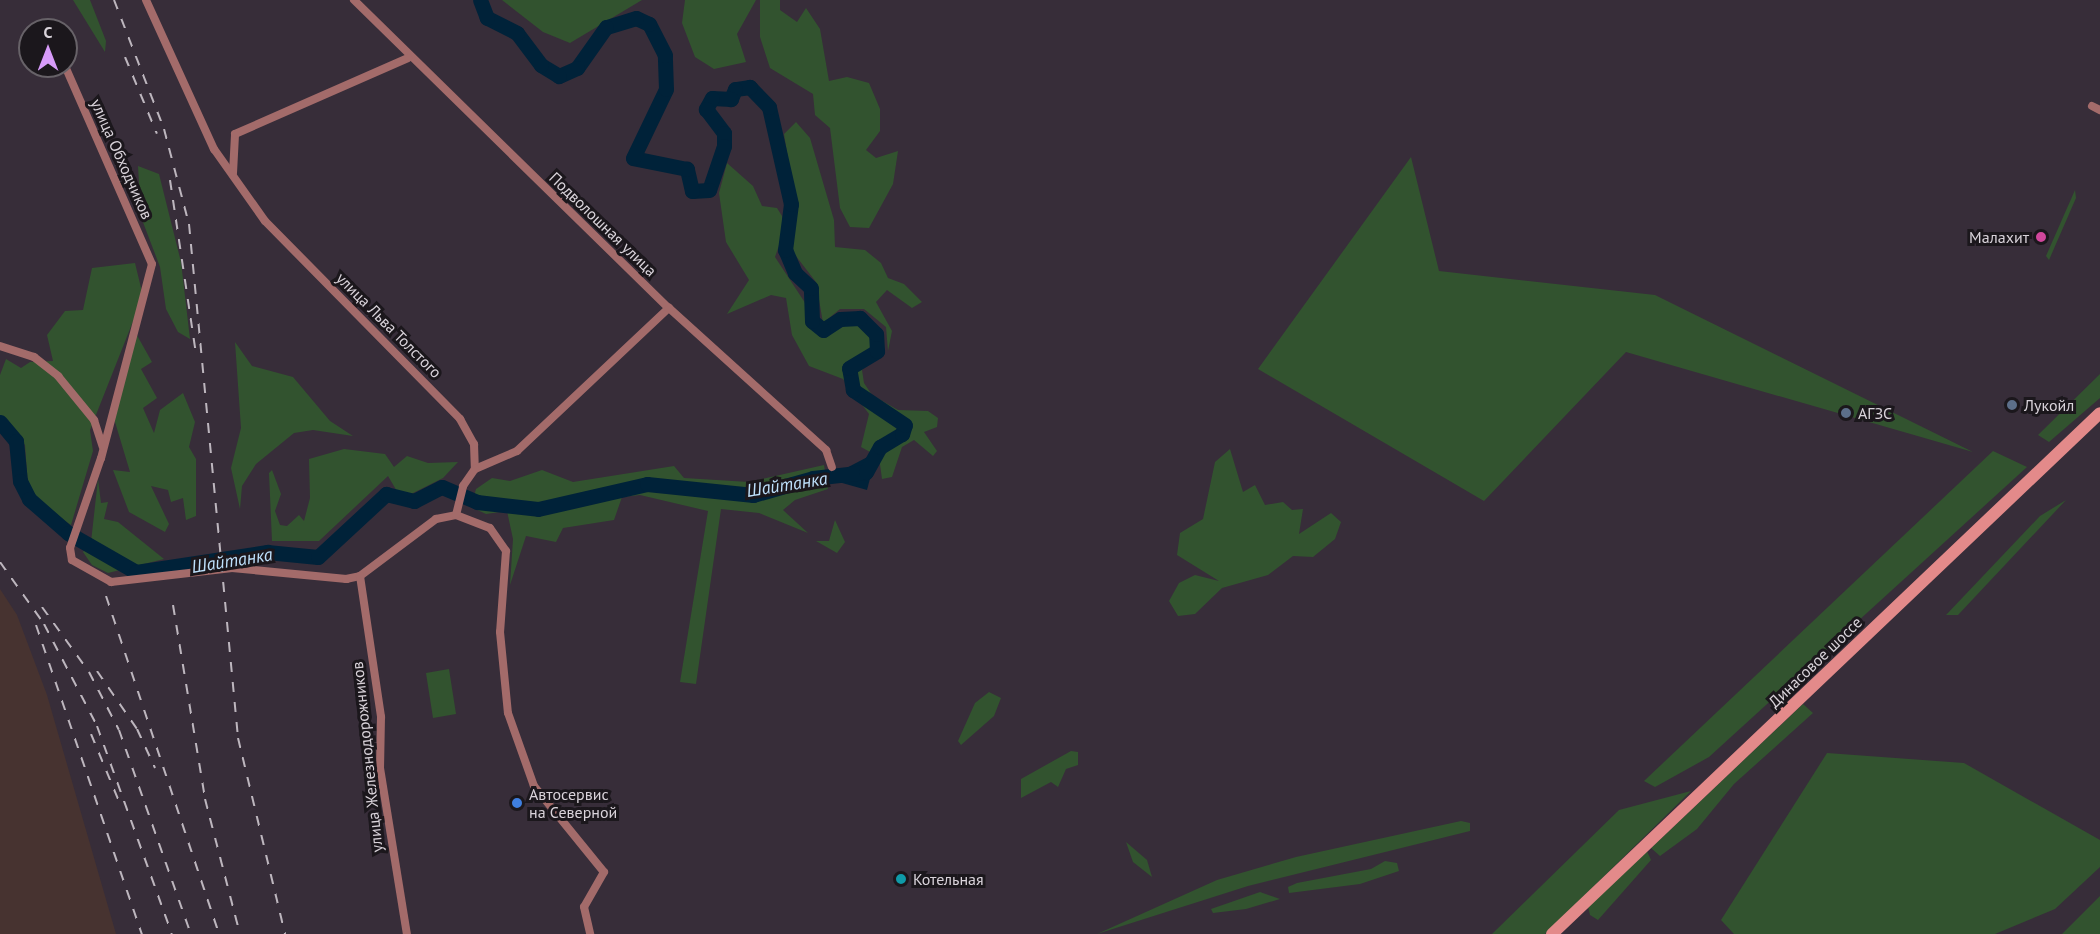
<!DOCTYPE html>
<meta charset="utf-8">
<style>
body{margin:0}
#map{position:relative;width:2100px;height:934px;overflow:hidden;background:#372d39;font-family:"PT Sans",sans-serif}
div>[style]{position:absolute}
.commercial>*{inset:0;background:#473330}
.green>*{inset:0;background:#32532f}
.water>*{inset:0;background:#002239}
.river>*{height:15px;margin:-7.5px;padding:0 7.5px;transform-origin:7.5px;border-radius:7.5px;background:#002239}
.street>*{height:8px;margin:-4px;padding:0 4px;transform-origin:4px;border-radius:4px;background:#a36b6a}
.secondary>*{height:12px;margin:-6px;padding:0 6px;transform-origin:6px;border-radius:6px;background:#e38a8a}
.rail>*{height:2px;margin-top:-1px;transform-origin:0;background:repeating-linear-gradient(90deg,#bdb6be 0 10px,transparent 0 20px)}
.dots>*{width:16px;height:16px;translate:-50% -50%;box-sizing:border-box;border:3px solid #1b171c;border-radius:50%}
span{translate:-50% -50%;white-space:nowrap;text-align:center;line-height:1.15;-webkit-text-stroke:6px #1b171c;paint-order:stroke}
.street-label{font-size:16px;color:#d9d3da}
.poi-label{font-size:16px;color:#d9d3da}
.right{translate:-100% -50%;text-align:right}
.left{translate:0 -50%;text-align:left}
.water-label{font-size:18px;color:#bee0fb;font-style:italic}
.north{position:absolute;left:18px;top:18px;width:60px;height:60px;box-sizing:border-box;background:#1b171c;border:2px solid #676268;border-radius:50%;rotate:0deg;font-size:16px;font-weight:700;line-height:24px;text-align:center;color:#d9d3da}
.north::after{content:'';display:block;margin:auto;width:21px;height:27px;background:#d79bf9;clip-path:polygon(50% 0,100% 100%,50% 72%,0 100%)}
</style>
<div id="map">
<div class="commercial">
<i style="clip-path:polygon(0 589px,17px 615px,47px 695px,116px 934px,0 934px)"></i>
</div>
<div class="green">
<i style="clip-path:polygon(73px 0,90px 0,106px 41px,105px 52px)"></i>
<i style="clip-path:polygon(502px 0,642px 0,570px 43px,543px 32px)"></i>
<i style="clip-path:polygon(685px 0,756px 0,737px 34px,746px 62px,714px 69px,695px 57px,682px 23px)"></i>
<i style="clip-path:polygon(760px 0,780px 0,780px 10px,797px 22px,806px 8px,820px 29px,829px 81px,847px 77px,869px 83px,880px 109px,880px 131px,866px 150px,876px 158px,898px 151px,893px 184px,869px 228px,850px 227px,840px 208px,830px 128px,815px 115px,813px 94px,770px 68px,760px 37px)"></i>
<i style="clip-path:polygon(796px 122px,810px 138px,834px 220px,835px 247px,865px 250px,881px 263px,888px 278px,904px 284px,922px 302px,912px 308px,887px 290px,876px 302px,892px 331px,888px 351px,886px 327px,864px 309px,840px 309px,823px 323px,816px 282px,792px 251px,796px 207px,784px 134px)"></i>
<i style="clip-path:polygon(1411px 157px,1439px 271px,1655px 295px,1973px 452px,1626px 352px,1484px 501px,1258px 369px)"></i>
<i style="clip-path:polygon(727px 163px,753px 186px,762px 206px,777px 208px,782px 216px,783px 234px,775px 257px,817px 321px,823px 325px,851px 312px,872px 322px,881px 347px,862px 370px,864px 383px,872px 395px,898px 410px,928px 411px,938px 418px,937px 427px,924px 432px,937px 451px,933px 456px,914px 440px,902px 447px,892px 477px,882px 479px,879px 457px,861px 447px,869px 414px,843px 379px,809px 366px,792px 335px,786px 298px,771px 295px,727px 314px,749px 280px,726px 242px,719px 193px)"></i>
<i style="clip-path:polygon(138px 166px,159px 174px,181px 262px,190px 339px,178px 332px,166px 309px,160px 267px,141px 217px)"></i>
<i style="clip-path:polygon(2075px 190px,2076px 198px,2049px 260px,2046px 256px)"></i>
<i style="clip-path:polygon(135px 263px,143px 296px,90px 430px,93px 451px,71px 525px,38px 503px,28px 486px,25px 445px,0 417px,0 375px,6px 359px,21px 368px,30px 362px,53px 361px,47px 335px,65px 311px,83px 310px,92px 268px)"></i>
<i style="clip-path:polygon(134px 330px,152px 362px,141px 369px,157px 398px,143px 408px,154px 433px,160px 410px,183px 393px,195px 422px,189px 447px,196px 459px,196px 516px,186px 520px,183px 498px,171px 502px,168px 490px,151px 486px,169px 524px,165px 532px,129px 512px,113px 470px,130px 472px,112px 412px)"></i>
<i style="clip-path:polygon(235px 342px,252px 366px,293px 377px,330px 421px,353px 436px,313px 430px,294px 433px,256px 464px,242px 486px,240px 509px,231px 468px,241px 428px)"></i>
<i style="clip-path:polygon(2100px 374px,2100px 398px,2049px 442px,2038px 435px)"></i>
<i style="clip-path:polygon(344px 449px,385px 454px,394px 467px,407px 456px,428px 463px,458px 462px,443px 478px,411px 494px,398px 493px,388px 476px,319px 541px,272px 541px,269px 473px,272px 470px,281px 494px,275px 511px,280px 525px,287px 526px,299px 515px,304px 521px,310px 498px,309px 459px)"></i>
<i style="clip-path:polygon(1230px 449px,1243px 492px,1255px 485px,1265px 505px,1283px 502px,1292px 510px,1303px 509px,1299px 534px,1331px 513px,1341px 522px,1335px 539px,1313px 557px,1293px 556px,1268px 575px,1222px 588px,1195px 614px,1178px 616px,1169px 601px,1179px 583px,1195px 575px,1219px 581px,1177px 555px,1180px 533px,1203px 519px,1215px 462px)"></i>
<i style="clip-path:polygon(1993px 451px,2027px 467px,1709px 757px,1655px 787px,1644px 781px)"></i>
<i style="clip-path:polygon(824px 465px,828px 489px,795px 500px,783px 510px,808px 533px,759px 513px,721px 509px,696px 684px,680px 682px,708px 511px,640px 495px,622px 497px,614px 520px,563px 528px,556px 542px,526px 536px,510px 585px,513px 539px,507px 511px,486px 514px,471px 507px,476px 489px,492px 478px,510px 481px,542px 470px,573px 482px,674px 466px,684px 478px,749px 482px)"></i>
<i style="clip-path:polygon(98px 479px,101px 503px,108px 502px,104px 519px,118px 522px,164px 559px,108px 573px,92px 565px,83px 552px,91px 542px)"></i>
<i style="clip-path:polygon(2066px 500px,1958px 615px,1946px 615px,2040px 516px)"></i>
<i style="clip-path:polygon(835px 520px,845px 542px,837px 553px,816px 541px,829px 541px)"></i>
<i style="clip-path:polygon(449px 669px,456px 714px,433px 718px,426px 673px)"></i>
<i style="clip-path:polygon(989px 692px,1001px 698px,994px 716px,961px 745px,958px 741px,975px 703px)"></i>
<i style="clip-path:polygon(1803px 704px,1813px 713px,1734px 784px,1697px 829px,1660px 856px,1651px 848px)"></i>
<i style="clip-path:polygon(1071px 751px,1078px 752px,1078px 765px,1066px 769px,1058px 787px,1051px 782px,1021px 798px,1021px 779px)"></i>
<i style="clip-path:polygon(1827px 753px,1964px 763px,2100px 840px,2100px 867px,2055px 909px,1995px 934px,1734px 934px,1721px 920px)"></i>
<i style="clip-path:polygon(1691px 791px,1545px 934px,1492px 934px,1619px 810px)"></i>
<i style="clip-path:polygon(1461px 821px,1470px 823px,1470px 831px,1248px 886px,1097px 934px,1217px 880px,1296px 857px)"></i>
<i style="clip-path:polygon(1126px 842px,1147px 860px,1152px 877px,1133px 862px)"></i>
<i style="clip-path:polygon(1647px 851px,1651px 860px,1598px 920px,1590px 915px,1588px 907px)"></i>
<i style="clip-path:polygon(1385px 861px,1397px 863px,1399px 871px,1360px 884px,1289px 893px,1288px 887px,1297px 883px,1371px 869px)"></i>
<i style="clip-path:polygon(1260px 892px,1280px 899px,1246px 909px,1213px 913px,1211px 909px)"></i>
<i style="clip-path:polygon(2100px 896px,2100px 934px,2062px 934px)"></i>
</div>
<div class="water">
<i style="clip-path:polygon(877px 452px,867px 490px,835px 481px,835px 474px)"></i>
</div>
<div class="river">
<i style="left:0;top:422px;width:25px;rotate:50deg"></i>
<i style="left:16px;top:441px;width:40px;rotate:84.3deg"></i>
<i style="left:20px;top:481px;width:20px;rotate:63deg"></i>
<i style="left:29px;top:499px;width:52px;rotate:41.1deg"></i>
<i style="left:68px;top:533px;width:78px;rotate:29.8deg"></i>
<i style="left:136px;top:572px;width:133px;rotate:-8.7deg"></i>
<i style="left:267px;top:552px;width:51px;rotate:5.6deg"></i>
<i style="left:318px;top:557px;width:93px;rotate:-42.8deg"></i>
<i style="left:386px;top:494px;width:29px;rotate:14deg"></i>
<i style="left:414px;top:501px;width:31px;rotate:-27deg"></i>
<i style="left:442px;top:487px;width:38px;rotate:23deg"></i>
<i style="left:477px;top:502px;width:61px;rotate:6.5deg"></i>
<i style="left:538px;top:509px;width:112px;rotate:-12.9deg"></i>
<i style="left:647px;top:484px;width:107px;rotate:5.9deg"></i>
<i style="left:753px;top:495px;width:62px;rotate:-15.8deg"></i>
<i style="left:813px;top:478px;width:53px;rotate:-6.5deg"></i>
<i style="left:866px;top:472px;width:29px;rotate:-61deg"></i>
<i style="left:880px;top:447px;width:26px;rotate:-31deg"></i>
<i style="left:902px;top:434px;width:9px;rotate:-72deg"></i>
<i style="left:905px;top:425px;width:63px;rotate:-146.1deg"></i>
<i style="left:853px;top:390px;width:22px;rotate:-100deg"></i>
<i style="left:849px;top:368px;width:33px;rotate:-31deg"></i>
<i style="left:877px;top:351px;width:17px;rotate:-93deg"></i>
<i style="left:876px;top:334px;width:23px;rotate:-135deg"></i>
<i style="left:860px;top:318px;width:20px;rotate:177deg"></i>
<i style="left:840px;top:319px;width:20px;rotate:147deg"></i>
<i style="left:823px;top:330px;width:14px;rotate:-141deg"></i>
<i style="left:812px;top:321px;width:33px;rotate:-92deg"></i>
<i style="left:811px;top:288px;width:22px;rotate:-137deg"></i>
<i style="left:795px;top:273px;width:25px;rotate:-113deg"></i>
<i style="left:785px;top:250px;width:46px;rotate:-82.6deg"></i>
<i style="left:791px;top:204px;width:99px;rotate:-102.8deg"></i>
<i style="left:769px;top:107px;width:28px;rotate:-134deg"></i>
<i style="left:750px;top:87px;width:15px;rotate:172deg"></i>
<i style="left:735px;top:89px;width:11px;rotate:112deg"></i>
<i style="left:731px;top:99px;width:19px;rotate:-177deg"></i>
<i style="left:712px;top:98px;width:13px;rotate:119deg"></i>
<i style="left:706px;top:109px;width:30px;rotate:53deg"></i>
<i style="left:724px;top:133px;width:13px;rotate:90deg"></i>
<i style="left:724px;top:146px;width:46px;rotate:108.8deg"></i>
<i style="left:709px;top:190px;width:17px;rotate:177deg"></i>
<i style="left:692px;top:191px;width:23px;rotate:-103deg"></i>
<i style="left:687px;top:169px;width:55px;rotate:-168.5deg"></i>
<i style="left:633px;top:158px;width:76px;rotate:-64.4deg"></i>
<i style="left:666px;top:89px;width:34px;rotate:-92deg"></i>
<i style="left:665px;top:55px;width:35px;rotate:-117deg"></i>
<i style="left:649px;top:24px;width:14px;rotate:-155deg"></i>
<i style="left:636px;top:18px;width:31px;rotate:163deg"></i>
<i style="left:606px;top:27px;width:50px;rotate:125.3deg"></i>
<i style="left:577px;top:68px;width:20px;rotate:156deg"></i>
<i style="left:559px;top:76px;width:21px;rotate:-149deg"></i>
<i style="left:541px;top:65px;width:40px;rotate:-127deg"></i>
<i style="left:517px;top:33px;width:34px;rotate:-153deg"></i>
<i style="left:487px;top:18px;width:19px;rotate:-111deg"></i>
</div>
<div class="street">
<i style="left:146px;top:0;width:164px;rotate:65.5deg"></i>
<i style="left:214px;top:149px;width:88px;rotate:54.7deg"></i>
<i style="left:265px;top:221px;width:278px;rotate:45.4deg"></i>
<i style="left:460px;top:419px;width:29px;rotate:61deg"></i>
<i style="left:474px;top:444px;width:25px;rotate:88deg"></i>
<i style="left:475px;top:469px;width:46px;rotate:-23.2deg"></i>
<i style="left:517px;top:451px;width:209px;rotate:-43.3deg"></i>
<i style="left:354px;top:0;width:441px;rotate:44.4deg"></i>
<i style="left:669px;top:308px;width:212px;rotate:42.1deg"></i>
<i style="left:826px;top:450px;width:18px;rotate:71deg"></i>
<i style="left:65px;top:66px;width:216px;rotate:66.3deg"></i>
<i style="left:152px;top:264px;width:201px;rotate:104.7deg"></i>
<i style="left:101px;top:458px;width:95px;rotate:109deg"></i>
<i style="left:70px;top:548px;width:12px;rotate:81deg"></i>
<i style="left:72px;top:560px;width:45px;rotate:29.4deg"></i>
<i style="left:111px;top:582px;width:122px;rotate:-6.6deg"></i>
<i style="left:232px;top:568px;width:115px;rotate:5.5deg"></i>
<i style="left:346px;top:579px;width:14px;rotate:-12deg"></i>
<i style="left:360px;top:576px;width:95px;rotate:-36.9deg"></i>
<i style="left:436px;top:519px;width:20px;rotate:-11deg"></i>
<i style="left:456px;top:515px;width:36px;rotate:21deg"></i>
<i style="left:490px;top:528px;width:28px;rotate:55deg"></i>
<i style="left:506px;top:551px;width:81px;rotate:94.2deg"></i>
<i style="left:500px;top:632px;width:81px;rotate:84.4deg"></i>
<i style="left:508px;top:713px;width:77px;rotate:70.4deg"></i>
<i style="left:534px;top:786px;width:111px;rotate:50.9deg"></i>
<i style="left:604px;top:872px;width:40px;rotate:119.7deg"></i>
<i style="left:584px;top:907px;width:28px;rotate:77deg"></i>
<i style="left:2092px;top:106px;width:9px;rotate:27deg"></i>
<i style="left:233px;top:173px;width:39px;rotate:-87deg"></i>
<i style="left:235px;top:134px;width:189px;rotate:-23.7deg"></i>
<i style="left:0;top:346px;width:36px;rotate:18deg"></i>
<i style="left:34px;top:357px;width:31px;rotate:38deg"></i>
<i style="left:58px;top:376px;width:57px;rotate:50.7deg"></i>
<i style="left:94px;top:420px;width:28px;rotate:72deg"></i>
<i style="left:456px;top:515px;width:30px;rotate:-76deg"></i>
<i style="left:463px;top:486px;width:21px;rotate:-55deg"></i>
<i style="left:360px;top:576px;width:143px;rotate:81.5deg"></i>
<i style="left:381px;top:717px;width:51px;rotate:91.1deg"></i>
<i style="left:380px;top:768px;width:168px;rotate:80.8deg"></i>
</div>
<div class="secondary">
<i style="left:1552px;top:934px;width:756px;rotate:-43.55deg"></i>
</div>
<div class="rail">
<i style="left:114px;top:0;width:138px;rotate:68.8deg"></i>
<i style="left:164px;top:129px;width:98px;rotate:75.3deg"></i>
<i style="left:189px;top:224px;width:516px;rotate:84.55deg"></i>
<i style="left:238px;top:738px;width:202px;rotate:76.5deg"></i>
<i style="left:125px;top:57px;width:83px;rotate:67.4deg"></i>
<i style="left:170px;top:180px;width:177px;rotate:81.5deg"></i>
<i style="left:0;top:562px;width:76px;rotate:54.6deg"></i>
<i style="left:44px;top:624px;width:115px;rotate:62.5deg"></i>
<i style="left:97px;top:726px;width:221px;rotate:70.2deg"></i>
<i style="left:106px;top:596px;width:356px;rotate:71.5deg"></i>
<i style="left:173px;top:605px;width:197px;rotate:80.6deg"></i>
<i style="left:205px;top:799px;width:139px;rotate:75.5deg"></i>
<i style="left:42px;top:607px;width:80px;rotate:54.1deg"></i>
<i style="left:89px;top:672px;width:65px;rotate:62.7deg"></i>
<i style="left:119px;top:730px;width:216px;rotate:70.6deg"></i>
<i style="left:36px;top:625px;width:327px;rotate:71.1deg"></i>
<i style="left:97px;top:671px;width:70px;rotate:55.4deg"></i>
<i style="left:137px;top:729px;width:43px;rotate:65.2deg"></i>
<i style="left:91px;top:734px;width:78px;rotate:67.4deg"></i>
</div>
<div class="dots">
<i style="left:2041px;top:237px;background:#d1479c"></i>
<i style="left:2012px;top:405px;background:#5c6f8a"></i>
<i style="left:1846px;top:413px;background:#5c6f8a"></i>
<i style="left:517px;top:803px;background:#3f7fe0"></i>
<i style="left:901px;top:879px;background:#0f9aa8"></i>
</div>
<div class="street-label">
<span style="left:122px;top:159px;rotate:66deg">улица Обходчиков</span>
<span style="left:603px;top:224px;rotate:44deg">Подволошная улица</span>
<span style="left:389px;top:325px;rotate:45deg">улица Льва Толстого</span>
<span style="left:1815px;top:662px;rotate:-44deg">Динасовое шоссе</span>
<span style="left:367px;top:757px;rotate:-96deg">улица Железнодорожников</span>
</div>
<div class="poi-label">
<span class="right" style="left:2029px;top:237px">Малахит</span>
<span class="left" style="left:2024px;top:405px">Лукойл</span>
<span class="left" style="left:1858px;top:413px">АГЗС</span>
<span class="left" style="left:529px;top:803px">Автосервис<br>на Северной</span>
<span class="left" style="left:913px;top:879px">Котельная</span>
</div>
<div class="water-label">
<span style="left:787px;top:485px;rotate:-9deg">Шайтанка</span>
<span style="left:232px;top:561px;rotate:-9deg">Шайтанка</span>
</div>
<div class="north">С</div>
</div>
